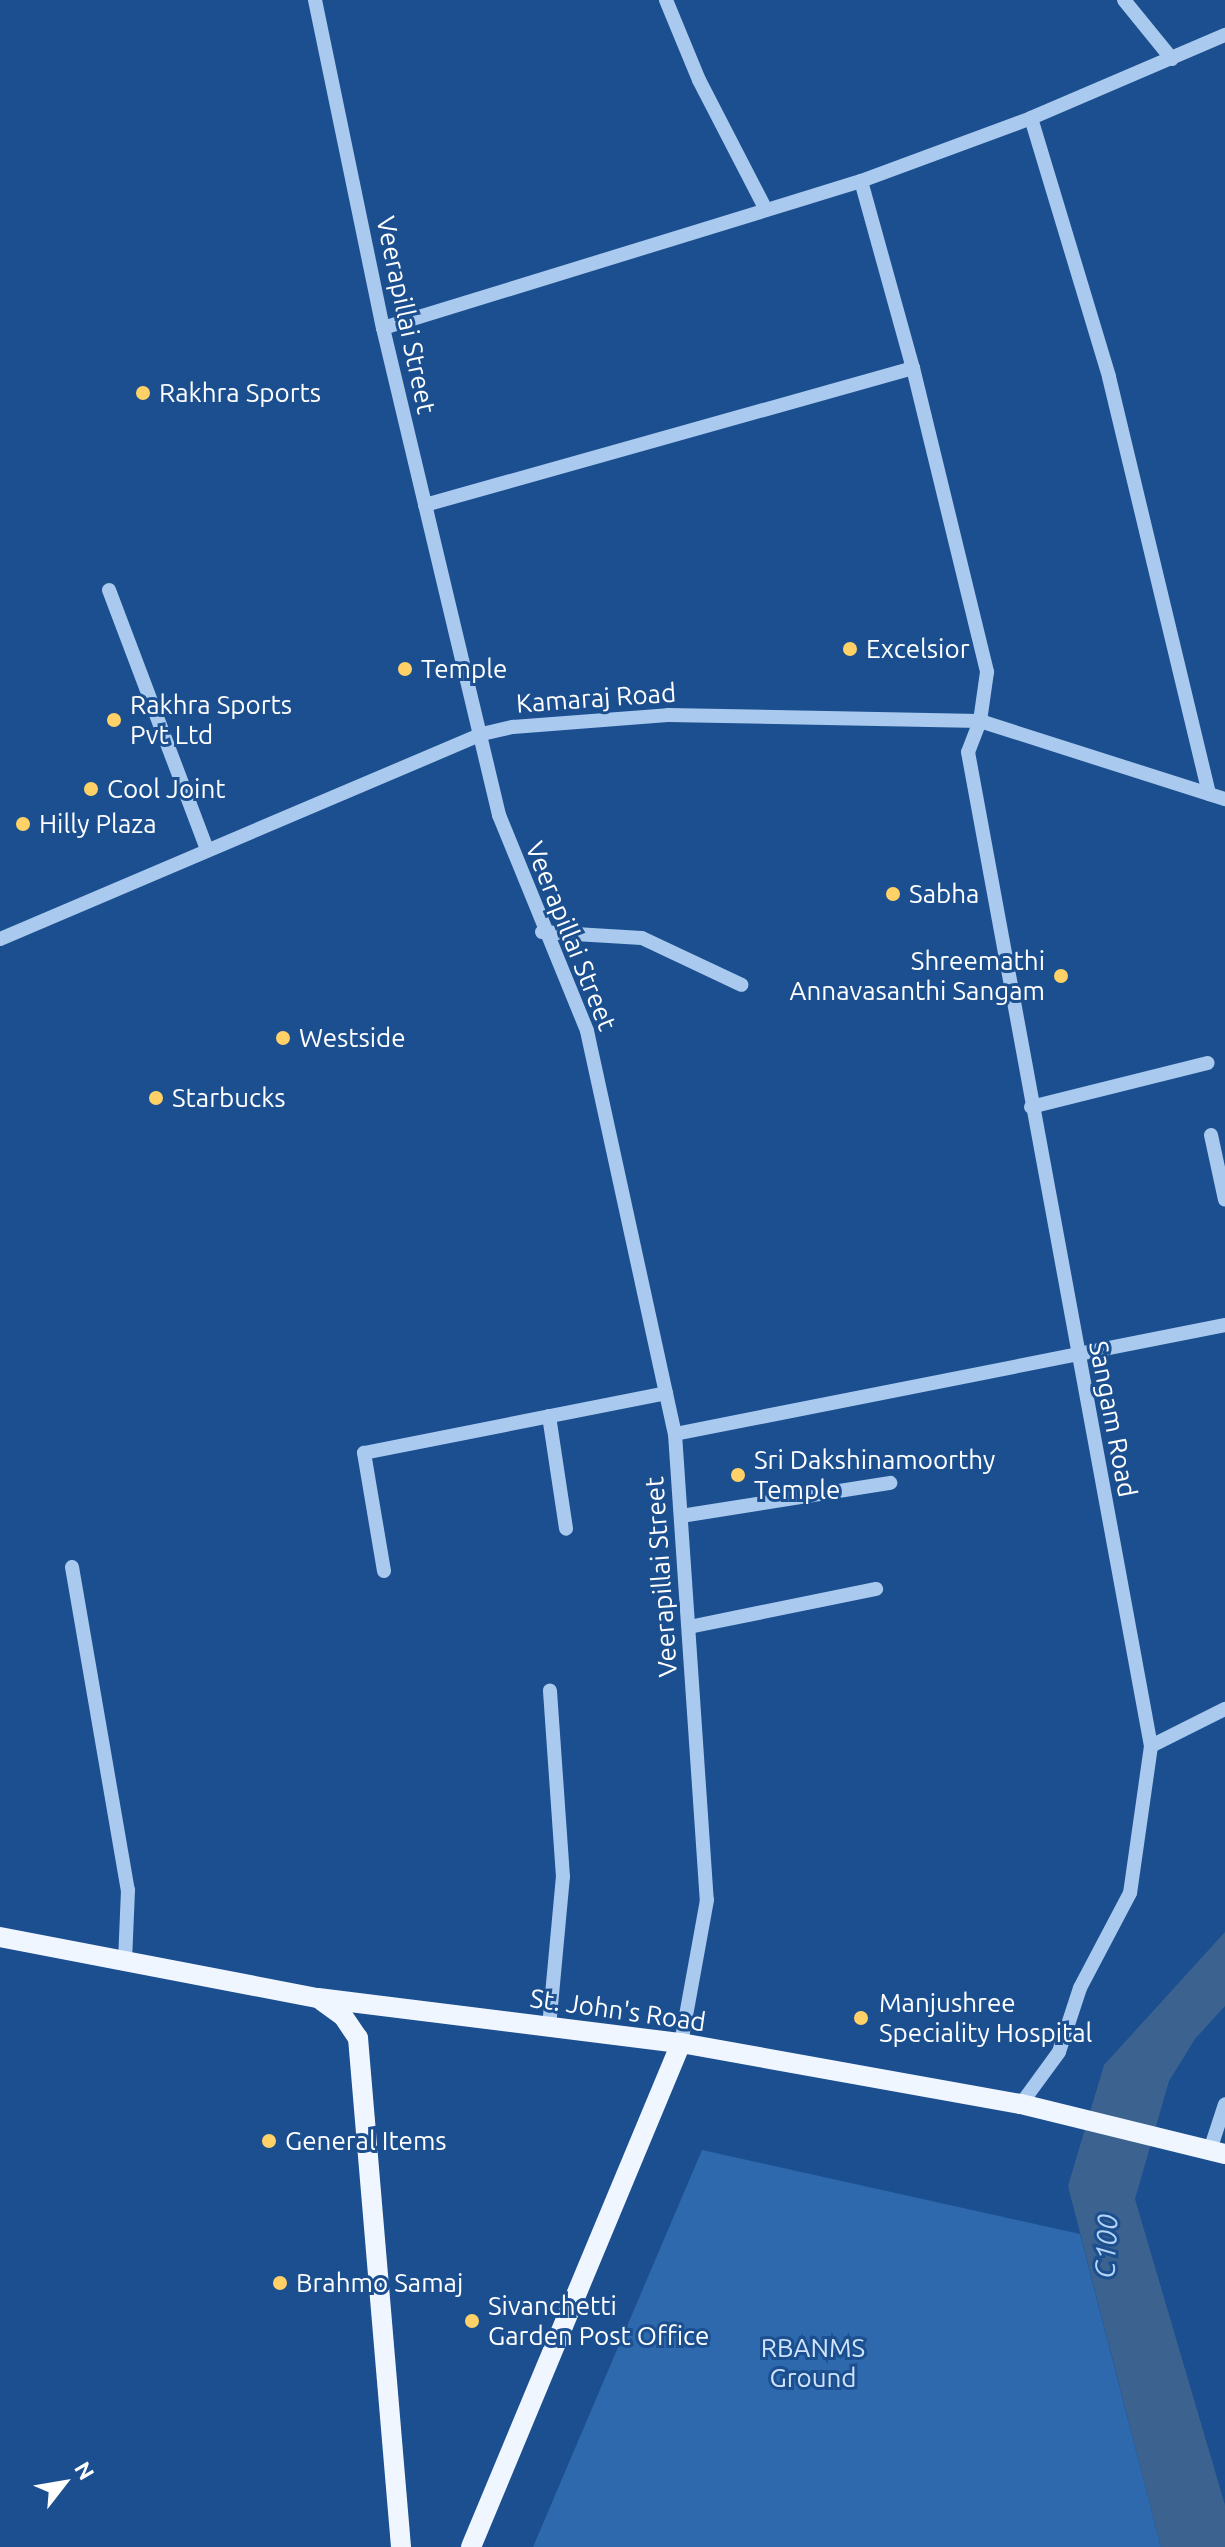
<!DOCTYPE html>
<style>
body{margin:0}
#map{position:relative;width:1225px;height:2547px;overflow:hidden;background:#1b4f8f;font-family:Ubuntu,sans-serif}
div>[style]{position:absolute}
.green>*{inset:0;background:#2e69ad}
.water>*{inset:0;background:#3c6290}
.minor>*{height:14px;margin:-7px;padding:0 7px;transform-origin:7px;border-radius:7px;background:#a9c9ee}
.major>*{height:20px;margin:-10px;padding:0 10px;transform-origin:10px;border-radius:10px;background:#f0f6ff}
.dots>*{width:22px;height:22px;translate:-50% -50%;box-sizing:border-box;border:4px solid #1b4f8f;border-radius:50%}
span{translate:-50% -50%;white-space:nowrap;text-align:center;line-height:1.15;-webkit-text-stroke:6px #1b4f8f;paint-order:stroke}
.street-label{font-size:26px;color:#fff}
.poi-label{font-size:26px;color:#fff}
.left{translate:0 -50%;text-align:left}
.right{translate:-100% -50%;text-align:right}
.park-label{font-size:26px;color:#cfe3fa}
.water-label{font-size:28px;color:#b5d3f5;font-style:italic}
.north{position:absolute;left:24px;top:2443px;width:80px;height:80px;-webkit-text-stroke:6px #1b4f8f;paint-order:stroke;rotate:59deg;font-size:22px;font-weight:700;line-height:32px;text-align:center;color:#fff}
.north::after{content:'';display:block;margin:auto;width:28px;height:36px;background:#fff;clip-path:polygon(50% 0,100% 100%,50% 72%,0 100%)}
</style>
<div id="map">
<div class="green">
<i style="clip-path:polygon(702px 2150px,1080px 2234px,1161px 2547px,533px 2547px)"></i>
</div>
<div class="water">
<i style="clip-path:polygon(1225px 1932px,1225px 2006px,1195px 2039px,1169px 2081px,1135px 2199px,1225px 2505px,1225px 2547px,1161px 2547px,1068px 2186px,1104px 2065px)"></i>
</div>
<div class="minor">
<i style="left:315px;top:0;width:335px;rotate:78.3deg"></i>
<i style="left:383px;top:328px;width:501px;rotate:76.6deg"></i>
<i style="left:499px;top:815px;width:233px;rotate:67.8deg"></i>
<i style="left:587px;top:1031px;width:412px;rotate:77.7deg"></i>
<i style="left:675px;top:1434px;width:467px;rotate:86.1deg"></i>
<i style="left:707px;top:1900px;width:145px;rotate:100.3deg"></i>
<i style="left:666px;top:0;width:87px;rotate:67.6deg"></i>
<i style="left:699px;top:80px;width:146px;rotate:62.7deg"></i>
<i style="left:1124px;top:0;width:76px;rotate:50.9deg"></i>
<i style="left:1031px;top:118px;width:270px;rotate:73.2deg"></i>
<i style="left:1109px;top:377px;width:429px;rotate:76.5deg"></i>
<i style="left:861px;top:181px;width:194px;rotate:74.5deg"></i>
<i style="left:913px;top:368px;width:313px;rotate:76.3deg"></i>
<i style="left:987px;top:672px;width:49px;rotate:98.1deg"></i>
<i style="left:980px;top:721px;width:33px;rotate:111deg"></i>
<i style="left:968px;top:752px;width:1011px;rotate:79.57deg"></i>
<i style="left:1151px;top:1746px;width:148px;rotate:98.1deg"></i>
<i style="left:1130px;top:1893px;width:107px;rotate:117.8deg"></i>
<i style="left:1080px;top:1988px;width:67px;rotate:108.2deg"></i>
<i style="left:1059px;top:2052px;width:64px;rotate:126.2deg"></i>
<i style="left:383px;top:328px;width:500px;rotate:-17.09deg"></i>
<i style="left:861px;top:181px;width:181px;rotate:-20.3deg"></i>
<i style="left:1031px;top:118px;width:211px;rotate:-23.2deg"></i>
<i style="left:425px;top:505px;width:507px;rotate:-15.68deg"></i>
<i style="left:109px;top:590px;width:278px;rotate:69.3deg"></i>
<i style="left:542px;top:932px;width:100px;rotate:3.4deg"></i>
<i style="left:642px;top:938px;width:110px;rotate:25.2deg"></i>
<i style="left:0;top:939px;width:524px;rotate:-23.04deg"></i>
<i style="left:482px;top:734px;width:32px;rotate:-13deg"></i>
<i style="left:513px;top:727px;width:155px;rotate:-4.4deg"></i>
<i style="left:668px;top:715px;width:312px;rotate:1.1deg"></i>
<i style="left:980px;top:721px;width:257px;rotate:17.7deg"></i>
<i style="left:1031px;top:1107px;width:182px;rotate:-14deg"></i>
<i style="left:1211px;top:1135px;width:66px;rotate:77.8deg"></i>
<i style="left:549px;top:1416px;width:114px;rotate:81.4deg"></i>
<i style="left:675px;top:1434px;width:561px;rotate:-11.21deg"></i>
<i style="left:681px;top:1516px;width:212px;rotate:-9deg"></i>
<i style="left:72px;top:1567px;width:328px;rotate:80.2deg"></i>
<i style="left:128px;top:1890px;width:71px;rotate:92.4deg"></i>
<i style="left:384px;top:1571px;width:120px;rotate:-99.6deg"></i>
<i style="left:364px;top:1453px;width:308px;rotate:-11.2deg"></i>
<i style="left:689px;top:1627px;width:191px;rotate:-11.5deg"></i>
<i style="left:1151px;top:1746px;width:83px;rotate:-26.6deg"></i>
<i style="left:549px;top:2027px;width:151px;rotate:-84.7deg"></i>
<i style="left:563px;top:1877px;width:187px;rotate:-94deg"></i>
<i style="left:1210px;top:2150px;width:48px;rotate:-71.9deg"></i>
</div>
<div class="major">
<i style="left:0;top:1937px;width:324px;rotate:10.9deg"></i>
<i style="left:318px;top:1998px;width:366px;rotate:7.1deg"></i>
<i style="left:681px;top:2043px;width:345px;rotate:10.2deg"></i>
<i style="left:1021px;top:2104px;width:210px;rotate:13.8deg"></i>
<i style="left:322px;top:2001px;width:26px;rotate:36deg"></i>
<i style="left:343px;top:2016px;width:27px;rotate:56deg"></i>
<i style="left:358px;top:2038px;width:511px;rotate:85.17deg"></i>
<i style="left:471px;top:2547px;width:546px;rotate:-67.38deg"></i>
</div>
<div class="dots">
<i style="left:143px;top:393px;background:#ffd166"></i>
<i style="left:850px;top:649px;background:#ffd166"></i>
<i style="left:405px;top:669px;background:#ffd166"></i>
<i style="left:114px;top:720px;background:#ffd166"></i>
<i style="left:91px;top:789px;background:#ffd166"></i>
<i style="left:23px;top:824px;background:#ffd166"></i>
<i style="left:893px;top:894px;background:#ffd166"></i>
<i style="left:1061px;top:976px;background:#ffd166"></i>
<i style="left:283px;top:1038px;background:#ffd166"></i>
<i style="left:156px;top:1098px;background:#ffd166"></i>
<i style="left:738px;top:1475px;background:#ffd166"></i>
<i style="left:861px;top:2018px;background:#ffd166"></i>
<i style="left:269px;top:2141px;background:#ffd166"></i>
<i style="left:280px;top:2283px;background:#ffd166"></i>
<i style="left:472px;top:2321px;background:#ffd166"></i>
</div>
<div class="street-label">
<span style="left:406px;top:315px;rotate:78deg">Veerapillai Street</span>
<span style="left:596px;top:698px;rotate:-4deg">Kamaraj Road</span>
<span style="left:571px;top:936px;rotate:68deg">Veerapillai Street</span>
<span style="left:1113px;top:1419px;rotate:79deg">Sangam Road</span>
<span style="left:661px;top:1577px;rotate:-94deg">Veerapillai Street</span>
<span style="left:618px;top:2010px;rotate:8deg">St. John's Road</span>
</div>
<div class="poi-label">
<span class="left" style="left:159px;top:393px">Rakhra Sports</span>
<span class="left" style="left:866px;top:649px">Excelsior</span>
<span class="left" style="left:421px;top:669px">Temple</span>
<span class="left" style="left:130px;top:720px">Rakhra Sports<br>Pvt Ltd</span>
<span class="left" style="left:107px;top:789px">Cool Joint</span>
<span class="left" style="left:39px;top:824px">Hilly Plaza</span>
<span class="left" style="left:909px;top:894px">Sabha</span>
<span class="right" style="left:1045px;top:976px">Shreemathi<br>Annavasanthi Sangam</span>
<span class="left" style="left:299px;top:1038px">Westside</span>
<span class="left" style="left:172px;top:1098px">Starbucks</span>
<span class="left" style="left:754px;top:1475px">Sri Dakshinamoorthy<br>Temple</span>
<span class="left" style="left:879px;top:2018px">Manjushree<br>Speciality Hospital</span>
<span class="left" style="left:285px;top:2141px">General Items</span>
<span class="left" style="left:296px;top:2283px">Brahmo Samaj</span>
<span class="left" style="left:488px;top:2321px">Sivanchetti<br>Garden Post Office</span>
</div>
<div class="park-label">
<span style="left:813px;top:2363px">RBANMS<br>Ground</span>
</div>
<div class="water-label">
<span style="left:1106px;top:2246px;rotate:-87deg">C100</span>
</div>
<div class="north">N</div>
</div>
